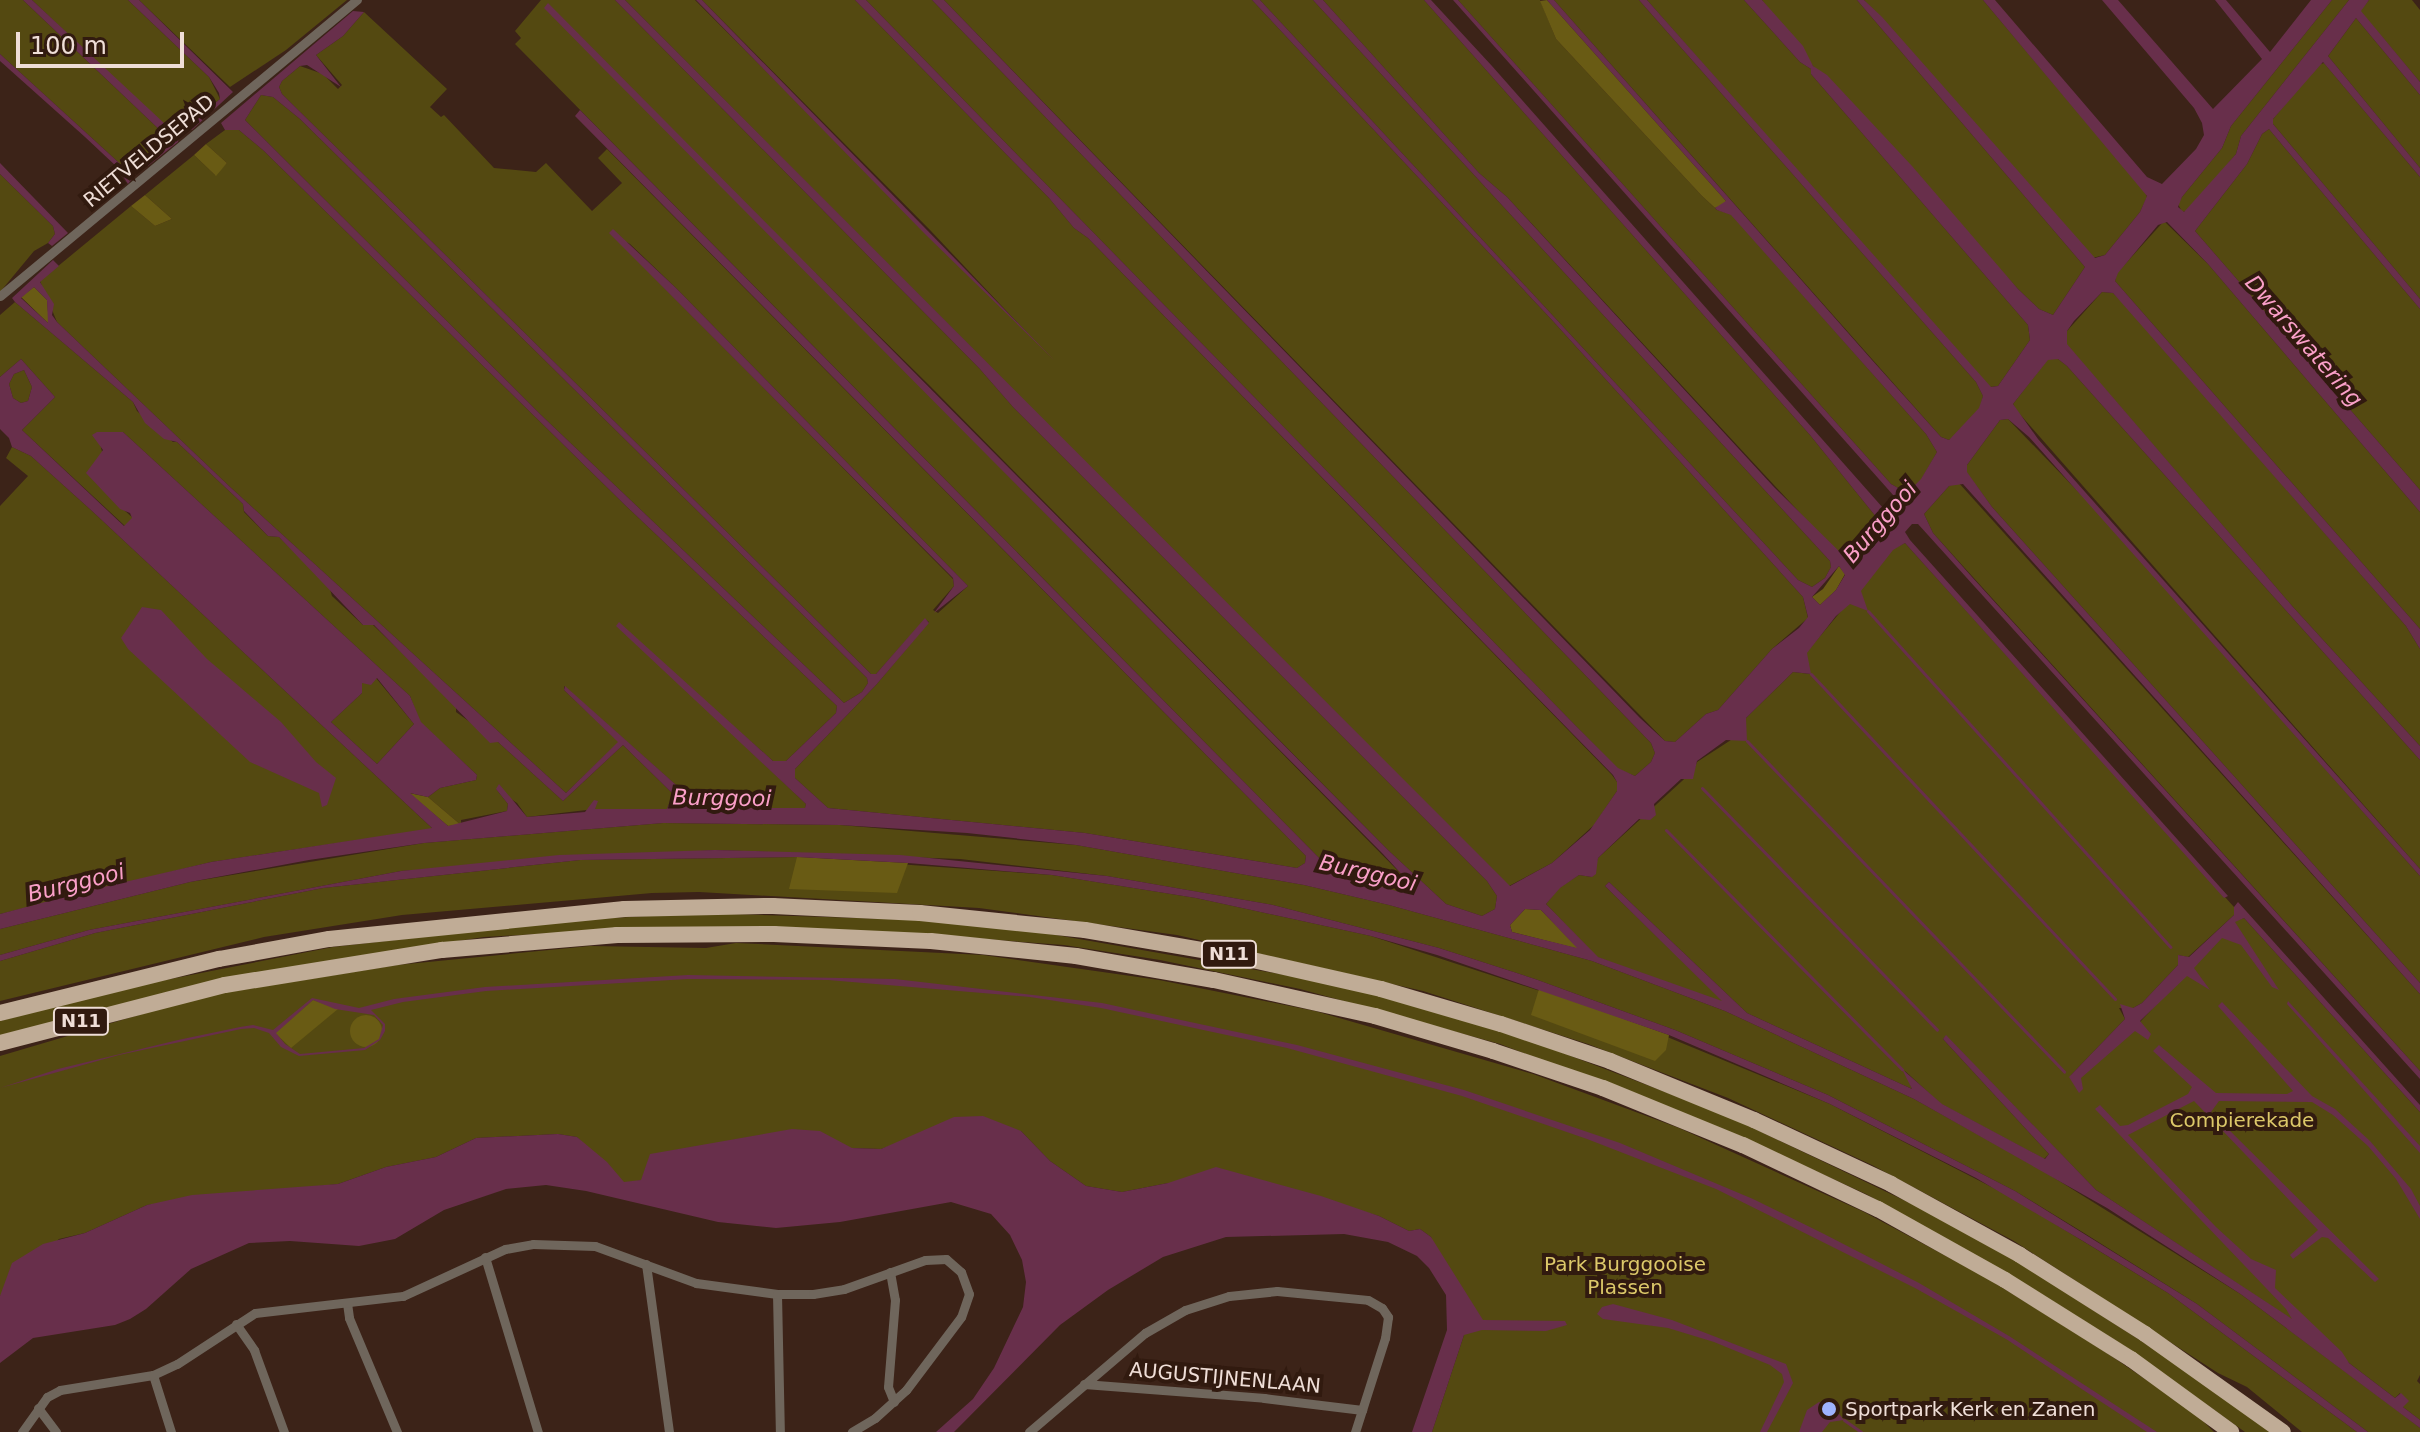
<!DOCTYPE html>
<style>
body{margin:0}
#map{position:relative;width:2420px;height:1432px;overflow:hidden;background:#3c2318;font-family:"DejaVu Sans",sans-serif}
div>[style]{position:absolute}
.green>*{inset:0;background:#544911}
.forest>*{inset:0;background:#695b14}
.round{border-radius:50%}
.water>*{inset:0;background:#682f4b}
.stream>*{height:3px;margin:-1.5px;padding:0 1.5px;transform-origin:1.5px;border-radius:1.5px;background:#682f4b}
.minor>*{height:9px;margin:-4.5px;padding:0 4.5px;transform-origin:4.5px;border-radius:4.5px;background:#6f665c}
.trunk>*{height:16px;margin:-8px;padding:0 8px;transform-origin:8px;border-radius:8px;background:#c0ac96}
.dots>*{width:22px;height:22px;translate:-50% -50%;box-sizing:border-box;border:4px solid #311a0f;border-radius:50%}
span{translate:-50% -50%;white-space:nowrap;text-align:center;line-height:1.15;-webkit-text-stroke:8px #311a0f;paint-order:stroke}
.shield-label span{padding:2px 6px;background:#311a0f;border:2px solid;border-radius:6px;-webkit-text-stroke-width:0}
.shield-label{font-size:18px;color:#efded7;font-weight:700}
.street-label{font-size:20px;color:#efded7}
.park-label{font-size:20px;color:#dcc869}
.poi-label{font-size:20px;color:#efded7}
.left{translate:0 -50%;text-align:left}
.water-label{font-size:22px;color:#fa9fc8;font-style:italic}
.scale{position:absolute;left:16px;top:32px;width:168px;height:36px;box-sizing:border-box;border:4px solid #efded7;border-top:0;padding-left:10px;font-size:24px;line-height:28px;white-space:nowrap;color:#efded7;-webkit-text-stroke:6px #311a0f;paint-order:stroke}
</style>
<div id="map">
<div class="green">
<i style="clip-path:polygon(0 0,23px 0,164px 134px,166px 142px,129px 172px,0 54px)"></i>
<i style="clip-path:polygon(32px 0,128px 0,209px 77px,220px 99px,174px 135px)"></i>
<i style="clip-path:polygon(139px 0,347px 0,286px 50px,230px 87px)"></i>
<i style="clip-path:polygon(541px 0,615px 0,979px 368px,1013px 407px,1487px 881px,1497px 896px,1495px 909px,1482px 916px,1446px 904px,1388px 850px,930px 386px,577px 38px,1406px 879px,1399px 892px,1334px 873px,515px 44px,521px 38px,515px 31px)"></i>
<i style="clip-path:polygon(625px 0,695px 0,1032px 338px,930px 230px,702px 0,855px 0,1049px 198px,1074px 228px,1088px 238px,1612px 775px,1617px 782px,1617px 791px,1594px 825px,1552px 863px,1509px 886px,1495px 874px)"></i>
<i style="clip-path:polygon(866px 0,932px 0,1651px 743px,1655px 753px,1651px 762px,1635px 776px,1618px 769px)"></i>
<i style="clip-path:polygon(944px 0,1252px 0,1552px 320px,1803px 597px,1808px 618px,1772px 649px,1718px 710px,1706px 714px,1675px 742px,1665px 741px)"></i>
<i style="clip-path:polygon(1260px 0,1313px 0,1830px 561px,1831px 567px,1825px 578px,1812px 587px,1798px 580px)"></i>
<i style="clip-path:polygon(1323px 0,1424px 0,1810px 435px,1877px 518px,1881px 527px,1864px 554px,1852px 565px,1839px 555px,1507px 197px,1479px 173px)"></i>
<i style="clip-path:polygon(1458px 0,1540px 0,1556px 39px,1702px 196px,1717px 210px,1731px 214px,1926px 434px,1937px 452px,1921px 480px,1907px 493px,1891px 484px)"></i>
<i style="clip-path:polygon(1554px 0,1639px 0,1976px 382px,1983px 396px,1980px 408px,1960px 432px,1949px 440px,1941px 437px)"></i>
<i style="clip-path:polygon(1647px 0,1744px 0,1800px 62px,1811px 69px,1811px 74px,2028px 325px,2030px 340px,1998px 386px,1990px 387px,1981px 380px)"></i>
<i style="clip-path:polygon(1762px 0,1857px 0,2085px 267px,2053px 315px,2039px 309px,2018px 289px,1813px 66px)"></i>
<i style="clip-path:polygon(1864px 0,1983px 0,2145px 192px,2147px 197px,2140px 212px,2105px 255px,2092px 258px)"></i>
<i style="clip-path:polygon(2332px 0,2349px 0,2241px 136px,2236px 154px,2188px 211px,2182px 212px,2178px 204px,2182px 197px,2222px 148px,2231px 126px)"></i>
<i style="clip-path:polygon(2369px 0,2412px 0,2420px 10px,2420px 82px,2360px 11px)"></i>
<i style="clip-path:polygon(evenodd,364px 12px,447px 89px,430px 107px,441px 117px,444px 115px,494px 168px,536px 172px,546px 163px,592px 211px,622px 183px,598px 158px,607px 149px,1306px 856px,1305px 863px,1297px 868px,1085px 833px,828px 808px,795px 778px,795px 769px,876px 685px,929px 622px,925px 619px,876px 674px,871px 674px,282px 94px,279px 87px,282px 81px,300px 66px,323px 74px,338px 89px,342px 85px,316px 55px,343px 36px,364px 12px,610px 233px,630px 244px,676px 288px,968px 586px,938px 613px,933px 610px,954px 586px,953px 579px,610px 233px)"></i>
<i style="clip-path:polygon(2356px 18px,2420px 95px,2420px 168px,2328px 56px)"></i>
<i style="clip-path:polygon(2324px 63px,2420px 177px,2420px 299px,2273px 124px,2273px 119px,2318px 65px)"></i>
<i style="clip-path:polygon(261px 95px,273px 97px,300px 119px,867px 678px,868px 683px,862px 692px,844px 703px,540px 414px,245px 120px)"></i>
<i style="clip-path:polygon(2269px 129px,2420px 309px,2420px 490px,2195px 231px,2247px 164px,2262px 134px)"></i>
<i style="clip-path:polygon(225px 130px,239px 130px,264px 151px,625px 505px,837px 706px,836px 713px,786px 761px,773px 761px,617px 624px,806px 804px,805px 809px,702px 808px,564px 686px,564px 690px,619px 742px,566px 793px,229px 486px,57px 322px,40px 281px,131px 206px,155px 226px,172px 219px,145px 195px,194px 155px,215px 175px,227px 163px,206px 144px)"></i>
<i style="clip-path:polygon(0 174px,53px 226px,55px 234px,48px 243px,34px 251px,0 292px)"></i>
<i style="clip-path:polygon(2164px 221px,2208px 264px,2420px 512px,2420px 629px,2115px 281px,2117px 273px)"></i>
<i style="clip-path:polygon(2102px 292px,2113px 293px,2124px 304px,2406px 626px,2420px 649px,2420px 746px,2293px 607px,2067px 345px,2067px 331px)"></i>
<i style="clip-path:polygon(15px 302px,133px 402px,137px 411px,173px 442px,177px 442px,243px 504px,244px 512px,268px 536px,279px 537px,329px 586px,332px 596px,363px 625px,373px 625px,456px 705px,456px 712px,498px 742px,563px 801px,623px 745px,673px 794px,667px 809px,595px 809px,527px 817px,517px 803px,496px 789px,508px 804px,507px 811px,461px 820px,461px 825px,428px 797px,440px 788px,476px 780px,477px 775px,420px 722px,410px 696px,123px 432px,97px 432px,115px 502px,133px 518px,125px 526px,22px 430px,55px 397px,21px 359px,0 377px,0 315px)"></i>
<i style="clip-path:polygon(2048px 359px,2058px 359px,2067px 366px,2420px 760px,2420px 869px,2017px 411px,2013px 404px)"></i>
<i style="clip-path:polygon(24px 370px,32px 387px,28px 401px,21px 403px,13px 398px,9px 384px,14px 374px)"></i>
<i style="clip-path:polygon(2008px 419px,2092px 506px,2420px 876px,2420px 983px,1992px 507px,1967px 473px,1967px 465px,2000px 420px)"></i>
<i style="clip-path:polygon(12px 447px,31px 456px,92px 511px,433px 829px,211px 862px,0 914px,0 506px,28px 476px,6px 458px)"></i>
<i style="clip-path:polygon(1958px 482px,2420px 994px,2420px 1071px,1933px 533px,1924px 514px,1949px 486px)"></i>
<i style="clip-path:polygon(1905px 543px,2234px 907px,2234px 915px,2188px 957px,2178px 955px,2178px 965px,2142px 1003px,2133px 1008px,2119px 1008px,2125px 1019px,2070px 1076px,2140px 1022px,2235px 921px,2244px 918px,2420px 1112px,2420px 1375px,2417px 1381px,2420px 1384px,2420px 1420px,2403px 1407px,2400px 1393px,2395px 1398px,2294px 1321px,2096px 1190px,1946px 1036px,1943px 1039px,2049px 1154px,2044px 1159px,1941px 1104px,1905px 1071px,1912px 1089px,1747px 1013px,1609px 882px,1605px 886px,1723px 1001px,1719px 1003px,1597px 957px,1546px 904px,1559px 888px,1579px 875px,1592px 877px,1598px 858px,1694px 770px,1697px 762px,1734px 738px,1746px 718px,1793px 672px,1810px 674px,1806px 653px,1893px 549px)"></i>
<i style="clip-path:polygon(376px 678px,414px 724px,377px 764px,331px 722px,362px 693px,362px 682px)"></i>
<i style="clip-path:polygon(663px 823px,840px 825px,1076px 845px,1304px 885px,1389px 905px,1592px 961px,1725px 1011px,1914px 1099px,2040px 1169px,2242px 1295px,2398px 1411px,2420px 1428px,2420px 1432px,2368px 1432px,2197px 1304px,2084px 1233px,2015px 1191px,1828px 1095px,1675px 1030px,1535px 979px,1439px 948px,1273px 905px,1107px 876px,960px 859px,716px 850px,401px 871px,89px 930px,0 955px,0 929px,190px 882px,424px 843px)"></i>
<i style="clip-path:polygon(797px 857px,1052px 875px,1196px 898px,1371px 936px,1614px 1015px,1830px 1104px,2009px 1196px,2168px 1293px,2357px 1432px,2302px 1432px,2247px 1387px,2218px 1373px,2014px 1241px,1872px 1165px,1728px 1098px,1588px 1044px,1423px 991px,1177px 935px,979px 908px,699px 892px,652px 893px,402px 915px,264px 937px,0 1001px,0 961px,95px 933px,323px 888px,580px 860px)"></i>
<i style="clip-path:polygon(697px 913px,920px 920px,1039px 932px,1291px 976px,1372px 994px,1529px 1040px,1728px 1116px,1918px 1207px,2018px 1262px,2174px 1362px,2271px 1432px,2245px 1432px,2129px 1349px,1997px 1267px,1866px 1194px,1723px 1129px,1500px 1044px,1300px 989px,1160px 960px,1064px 945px,918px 934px,591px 931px,484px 937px,303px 965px,0 1037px,0 1021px,109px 991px,333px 947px,562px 921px)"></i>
<i style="clip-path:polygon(736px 943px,983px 955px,1159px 980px,1315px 1011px,1533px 1074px,1679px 1128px,1864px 1212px,1985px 1277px,2095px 1345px,2195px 1413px,2214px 1432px,1432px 1432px,1464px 1335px,1431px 1237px,1420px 1229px,1409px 1231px,1379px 1216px,1267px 1183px,1168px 1183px,1122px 1192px,1086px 1186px,1050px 1161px,1021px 1131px,909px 1139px,881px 1149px,852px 1148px,624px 1183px,577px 1137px,558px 1134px,476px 1138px,436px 1157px,386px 1167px,338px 1184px,147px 1205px,85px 1233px,59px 1239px,0 1296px,0 1056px,203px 996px,397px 965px,590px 946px,706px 948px)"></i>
</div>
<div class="forest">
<i style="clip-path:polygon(1547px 0,1726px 201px,1725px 204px,1715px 208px,1702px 196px,1556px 39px,1540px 1px)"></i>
<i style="clip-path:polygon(206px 144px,227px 163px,216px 176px,194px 155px)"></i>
<i style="clip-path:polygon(145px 195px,172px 219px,155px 226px,131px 206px)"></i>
<i style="clip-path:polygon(34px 287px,47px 300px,49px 324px,21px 297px)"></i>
<i style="clip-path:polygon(1839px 566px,1845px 574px,1836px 590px,1820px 605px,1812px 597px,1823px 589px)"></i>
<i style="clip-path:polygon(409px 793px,428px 797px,461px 825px,448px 826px)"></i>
<i style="clip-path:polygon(797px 857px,908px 863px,897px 893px,789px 889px)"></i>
<i style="clip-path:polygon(1525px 909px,1541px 910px,1579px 949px,1512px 932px,1510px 925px)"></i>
<i style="clip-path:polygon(1539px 989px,1669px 1035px,1666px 1050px,1655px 1061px,1531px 1015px)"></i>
<i style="clip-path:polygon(313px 1000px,338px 1009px,291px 1048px,275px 1033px)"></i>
<i class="round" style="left:350px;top:1015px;width:32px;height:32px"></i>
</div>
<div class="water">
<i style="clip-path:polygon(23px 0,32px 0,179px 137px,178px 142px,148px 166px,142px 164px,165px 142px,164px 134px)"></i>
<i style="clip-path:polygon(128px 0,139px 0,233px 92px,192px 130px,188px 125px,220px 99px,219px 93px,209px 77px)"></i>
<i style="clip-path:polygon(evenodd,615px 0,625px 0,1510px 886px,1552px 863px,1590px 830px,1617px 791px,1617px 782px,1613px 775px,1088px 238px,1074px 228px,1049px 198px,855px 0,866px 0,1575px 725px,1618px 768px,1635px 776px,1651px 762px,1655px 753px,1651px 743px,932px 0,944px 0,1640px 718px,1665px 741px,1675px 742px,1706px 714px,1718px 710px,1772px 649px,1799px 628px,1808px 617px,1803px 597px,1552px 320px,1252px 0,1260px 0,1798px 580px,1812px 587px,1825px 578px,1831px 567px,1830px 561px,1313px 0,1323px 0,1479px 173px,1507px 197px,1773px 486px,1852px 564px,1864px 554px,1881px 527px,1877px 518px,1810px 435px,1424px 0,1431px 0,1492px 66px,1891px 517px,1901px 510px,1894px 496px,1453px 0,1458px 0,1891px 484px,1907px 493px,1921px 479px,1937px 452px,1926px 434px,1731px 215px,1717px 210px,1715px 208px,1726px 201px,1547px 0,1554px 0,1872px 360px,1941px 437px,1949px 440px,1979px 408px,1983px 396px,1976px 382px,1639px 0,1647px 0,1991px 387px,1998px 386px,2030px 340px,2028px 325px,1811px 74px,1811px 69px,1800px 62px,1744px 0,1762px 0,1803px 46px,1813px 66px,1827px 75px,1912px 166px,2018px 289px,2039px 309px,2053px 315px,2085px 267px,1857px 0,1864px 0,1882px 17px,2095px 258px,2105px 255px,2140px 212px,2147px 196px,1983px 0,1995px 0,2147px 177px,2162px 184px,2196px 149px,2204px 135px,2202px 123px,2194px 108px,2102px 0,2118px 0,2213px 109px,2262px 59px,2215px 0,2226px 0,2270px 52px,2311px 0,2332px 0,2231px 126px,2222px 148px,2182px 197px,2178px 207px,2184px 212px,2236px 154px,2241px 136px,2349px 0,2369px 0,2361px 11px,2420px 82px,2420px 95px,2356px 18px,2328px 56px,2420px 168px,2420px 177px,2323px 62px,2273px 119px,2273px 124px,2420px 299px,2420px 309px,2269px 129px,2262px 134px,2247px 164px,2195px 231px,2420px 490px,2420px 512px,2208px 264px,2167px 222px,2158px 225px,2118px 273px,2115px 281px,2420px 629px,2420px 649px,2406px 626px,2113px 293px,2102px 292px,2074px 321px,2067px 331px,2067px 344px,2293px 607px,2420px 746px,2420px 760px,2067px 366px,2058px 359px,2048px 360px,2013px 404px,2038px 439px,2420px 869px,2420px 876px,2029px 437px,2008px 419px,2000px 420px,1967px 465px,1967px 472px,1992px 507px,2420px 983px,2420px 994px,1963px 484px,1949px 486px,1924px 514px,1933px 533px,1972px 577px,2420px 1071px,2420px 1079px,1918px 524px,1912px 524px,1905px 532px,1910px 540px,2228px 896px,2224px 898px,1905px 543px,1893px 550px,1861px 591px,1868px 611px,1850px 604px,1836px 616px,1807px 653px,1811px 674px,1793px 672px,1746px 718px,1747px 741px,1726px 740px,1697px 761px,1693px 779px,1681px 779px,1654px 804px,1656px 815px,1650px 820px,1639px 819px,1598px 858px,1596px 874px,1592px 877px,1579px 875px,1560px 888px,1546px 904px,1598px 957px,1722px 1001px,1605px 886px,1609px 882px,1747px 1013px,1912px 1089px,1902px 1069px,1942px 1104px,2045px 1159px,2049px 1154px,1943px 1039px,1946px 1035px,2096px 1190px,2292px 1319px,2286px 1309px,2095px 1109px,2100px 1105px,2120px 1126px,2128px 1125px,2188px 1094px,2192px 1087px,2153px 1051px,2159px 1045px,2216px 1093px,2287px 1094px,2293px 1091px,2218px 1006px,2222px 1002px,2312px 1096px,2335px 1109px,2370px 1141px,2411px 1189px,2420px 1206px,2420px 1219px,2396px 1179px,2368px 1146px,2333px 1115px,2312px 1102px,2219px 1101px,2211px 1112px,2379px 1279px,2375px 1282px,2328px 1238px,2322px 1237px,2293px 1259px,2290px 1255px,2318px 1230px,2194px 1101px,2128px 1135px,2216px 1227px,2251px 1259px,2276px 1270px,2275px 1288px,2342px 1352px,2349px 1363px,2395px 1398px,2401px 1393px,2409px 1401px,2403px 1407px,2420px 1420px,2420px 1428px,2242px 1295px,2107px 1208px,1914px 1099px,1725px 1011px,1592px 961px,1389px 905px,1304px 885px,1076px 845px,967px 833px,840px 825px,663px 823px,424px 843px,309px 860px,190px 882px,0 929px,0 914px,86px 891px,211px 862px,432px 828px,92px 511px,31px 456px,12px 447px,9px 438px,0 429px,0 377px,21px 359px,55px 397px,22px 430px,124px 526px,132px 518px,130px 513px,120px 509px,86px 473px,103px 450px,92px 435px,97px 432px,123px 432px,410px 696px,421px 722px,477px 775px,476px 780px,440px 788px,428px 797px,410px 793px,448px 826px,507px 811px,508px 804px,496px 789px,499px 784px,527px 817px,585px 812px,594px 800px,598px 801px,595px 809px,667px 809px,673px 794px,623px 745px,563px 801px,498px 742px,490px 743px,374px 625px,363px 625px,279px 537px,268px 536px,244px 511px,243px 504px,177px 442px,164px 439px,145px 423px,133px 402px,15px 302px,12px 298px,53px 260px,59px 266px,40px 282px,54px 304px,52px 315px,57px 322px,229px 486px,566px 793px,618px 742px,564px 690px,565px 686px,702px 808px,805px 808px,806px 804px,616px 626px,619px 622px,773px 761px,786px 761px,836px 713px,837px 706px,625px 505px,264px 151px,239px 130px,225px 130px,221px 123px,353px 11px,364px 12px,343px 36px,316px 55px,341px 87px,307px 65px,300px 66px,282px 81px,279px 87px,282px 94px,871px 674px,876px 674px,925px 618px,929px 623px,876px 685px,795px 769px,795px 778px,828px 808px,1085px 833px,1297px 868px,1305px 863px,1306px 856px,575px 116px,580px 110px,1334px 873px,1400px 892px,1406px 879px,1383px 854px,597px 62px,544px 8px,548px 3px,1388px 850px,1446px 904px,1482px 916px,1495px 909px,1497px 896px,1487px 881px,1013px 407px,979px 368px,615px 0,261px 95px,273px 97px,300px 119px,867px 678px,868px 683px,862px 692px,844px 703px,540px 414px,245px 120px,261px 95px,615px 0,34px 287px,47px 300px,48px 323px,21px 298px,34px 287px,615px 0,24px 370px,32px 387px,28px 401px,21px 403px,13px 398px,9px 384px,14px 374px,24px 370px,615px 0,1839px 566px,1845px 575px,1836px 590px,1820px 605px,1812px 597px,1839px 566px,615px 0,377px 678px,414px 724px,377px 764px,331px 722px,362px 693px,362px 683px,371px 685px,377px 678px,615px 0,1525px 909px,1541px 910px,1577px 948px,1512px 932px,1510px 925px,1525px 909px)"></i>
<i style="clip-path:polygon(696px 0,702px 0,1055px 361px,925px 234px)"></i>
<i style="clip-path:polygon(0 54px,129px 172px,131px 180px,128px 184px,117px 167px,85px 137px,0 61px)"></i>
<i style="clip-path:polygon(0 163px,68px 233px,52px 246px,48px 243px,55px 234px,53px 226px,0 174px)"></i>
<i style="clip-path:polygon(613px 229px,676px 288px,968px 586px,934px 613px,954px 586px,953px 578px,609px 233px)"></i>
<i style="clip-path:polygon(142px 607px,161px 610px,207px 659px,281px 722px,316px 762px,336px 778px,327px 805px,322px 807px,319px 793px,250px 762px,128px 649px,121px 638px)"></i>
<i style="clip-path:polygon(715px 850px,900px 855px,1107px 876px,1273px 905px,1439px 948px,1535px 979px,1675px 1030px,1828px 1095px,2015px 1191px,2197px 1304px,2368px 1432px,2357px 1432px,2168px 1293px,2083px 1241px,1976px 1178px,1830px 1104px,1669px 1035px,1437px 955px,1371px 936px,1196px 898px,1052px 875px,908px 863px,797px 857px,580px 860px,323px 888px,95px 933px,0 961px,0 955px,89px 930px,401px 871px,559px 855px)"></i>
<i style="clip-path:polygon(2238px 902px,2420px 1105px,2420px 1112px,2244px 918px,2235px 922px,2279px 990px,2272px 987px,2241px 945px,2222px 938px,2194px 968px,2210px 990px,2187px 976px,2140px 1021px,2151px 1034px,2148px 1040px,2135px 1031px,2081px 1078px,2083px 1089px,2079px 1093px,2069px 1077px,2125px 1019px,2120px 1004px,2133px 1008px,2142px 1003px,2178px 965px,2178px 955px,2189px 957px,2234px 915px,2234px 907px)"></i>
<i style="clip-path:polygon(evenodd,688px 975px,895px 979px,1102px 1003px,1297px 1045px,1464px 1090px,1620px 1143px,1753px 1199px,1824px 1234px,1919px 1283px,2009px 1336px,2157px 1432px,2147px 1432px,2006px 1339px,1915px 1288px,1716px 1189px,1587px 1139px,1462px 1096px,1287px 1048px,1101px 1008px,1030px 997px,828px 980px,688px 979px,486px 991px,403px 1002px,371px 1010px,385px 1024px,385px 1031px,380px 1040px,365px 1050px,299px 1056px,281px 1047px,269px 1033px,254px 1028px,241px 1029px,119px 1055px,0 1088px,58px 1069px,178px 1040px,240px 1027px,253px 1025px,273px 1030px,312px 998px,359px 1008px,394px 999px,485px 987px,688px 975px,313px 1000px,335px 1009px,374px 1015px,383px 1025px,379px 1039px,364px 1048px,300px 1054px,285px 1044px,276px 1033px,313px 1000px)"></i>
<i style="clip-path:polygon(2288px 1001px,2420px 1146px,2420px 1153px,2287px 1004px)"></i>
<i style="clip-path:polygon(983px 1116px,1021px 1131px,1050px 1161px,1086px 1186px,1122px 1192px,1168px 1183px,1216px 1167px,1321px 1196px,1379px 1216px,1409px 1231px,1420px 1229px,1431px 1237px,1483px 1320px,1565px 1321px,1567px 1325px,1546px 1331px,1482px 1330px,1464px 1335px,1432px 1432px,1412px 1432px,1447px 1330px,1446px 1295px,1429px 1268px,1417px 1256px,1388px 1242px,1344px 1234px,1226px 1237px,1163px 1257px,1108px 1290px,1060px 1325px,954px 1432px,936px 1432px,973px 1399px,994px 1368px,1023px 1307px,1026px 1282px,1022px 1260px,1010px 1235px,991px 1214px,951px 1202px,840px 1222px,776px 1228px,718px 1222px,586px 1191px,546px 1185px,506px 1189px,444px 1210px,395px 1239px,359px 1246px,290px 1241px,249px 1243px,191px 1269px,146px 1309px,130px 1319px,115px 1325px,33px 1338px,0 1363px,0 1296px,12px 1263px,43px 1244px,85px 1233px,147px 1205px,192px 1195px,338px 1184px,386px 1167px,436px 1157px,476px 1138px,558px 1134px,577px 1137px,607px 1162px,624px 1182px,641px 1180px,650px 1154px,792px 1129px,820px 1131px,852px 1148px,881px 1149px,954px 1117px)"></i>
<i style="clip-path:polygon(1613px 1304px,1672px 1320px,1786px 1364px,1793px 1383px,1767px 1432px,1760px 1432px,1784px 1382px,1782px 1374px,1770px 1365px,1714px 1342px,1668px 1328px,1603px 1319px,1597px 1314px,1602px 1307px)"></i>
<i style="clip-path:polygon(1819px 1402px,1835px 1409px,1844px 1420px,1830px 1422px,1822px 1432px,1799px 1432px,1807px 1410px)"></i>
</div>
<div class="stream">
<i style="left:1868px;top:611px;width:452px;rotate:48deg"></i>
<i style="left:1811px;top:674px;width:445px;rotate:46.9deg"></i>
<i style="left:1747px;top:741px;width:458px;rotate:46.2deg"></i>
<i style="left:1702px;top:788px;width:337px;rotate:45.8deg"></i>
<i style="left:1666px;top:830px;width:336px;rotate:45.4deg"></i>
<i style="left:1844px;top:1420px;width:21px;rotate:35deg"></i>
</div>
<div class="minor">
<i style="left:0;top:296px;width:464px;rotate:-39.7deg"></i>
<i style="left:485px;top:1257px;width:183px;rotate:73.2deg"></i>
<i style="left:646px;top:1264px;width:170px;rotate:82.2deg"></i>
<i style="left:890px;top:1272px;width:28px;rotate:80deg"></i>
<i style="left:895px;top:1300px;width:87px;rotate:94.6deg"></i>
<i style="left:888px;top:1387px;width:16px;rotate:68deg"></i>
<i style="left:777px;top:1294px;width:138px;rotate:88.8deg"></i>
<i style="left:347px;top:1303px;width:15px;rotate:82deg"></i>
<i style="left:349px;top:1318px;width:124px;rotate:67.2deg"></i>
<i style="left:236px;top:1324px;width:32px;rotate:55deg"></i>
<i style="left:254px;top:1350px;width:87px;rotate:69.9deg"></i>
<i style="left:153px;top:1375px;width:60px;rotate:72.5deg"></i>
<i style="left:1084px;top:1384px;width:181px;rotate:4.4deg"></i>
<i style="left:1264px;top:1398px;width:99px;rotate:7deg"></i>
<i style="left:38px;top:1408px;width:30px;rotate:53deg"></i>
<i style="left:22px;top:1432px;width:43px;rotate:-54.5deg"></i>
<i style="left:47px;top:1397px;width:15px;rotate:-28deg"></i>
<i style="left:60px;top:1390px;width:94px;rotate:-9.2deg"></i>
<i style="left:153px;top:1375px;width:26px;rotate:-25deg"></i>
<i style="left:177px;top:1364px;width:93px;rotate:-33.2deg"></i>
<i style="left:255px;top:1313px;width:149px;rotate:-6.6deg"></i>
<i style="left:403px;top:1296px;width:112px;rotate:-24.7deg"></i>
<i style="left:505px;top:1249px;width:28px;rotate:-10deg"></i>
<i style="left:533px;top:1244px;width:62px;rotate:1.8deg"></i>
<i style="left:595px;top:1246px;width:108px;rotate:20.1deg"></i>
<i style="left:696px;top:1283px;width:82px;rotate:7.7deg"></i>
<i style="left:777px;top:1294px;width:36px"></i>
<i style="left:813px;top:1294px;width:31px;rotate:-9deg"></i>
<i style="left:844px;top:1289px;width:86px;rotate:-19.7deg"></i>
<i style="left:925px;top:1260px;width:21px;rotate:-3deg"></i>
<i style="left:946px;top:1259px;width:20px;rotate:41deg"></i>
<i style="left:961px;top:1272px;width:23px;rotate:70deg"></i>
<i style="left:969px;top:1294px;width:24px;rotate:109deg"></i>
<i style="left:961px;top:1317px;width:91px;rotate:127deg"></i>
<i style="left:906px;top:1390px;width:42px;rotate:137.9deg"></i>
<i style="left:875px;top:1418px;width:27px;rotate:149deg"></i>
<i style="left:1029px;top:1432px;width:153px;rotate:-40.5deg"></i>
<i style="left:1145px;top:1333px;width:46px;rotate:-29.9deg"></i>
<i style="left:1185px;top:1310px;width:46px;rotate:-17.7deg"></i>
<i style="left:1229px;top:1296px;width:48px;rotate:-5.9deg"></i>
<i style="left:1277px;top:1291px;width:91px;rotate:5.6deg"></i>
<i style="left:1368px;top:1300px;width:16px;rotate:30deg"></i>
<i style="left:1382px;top:1308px;width:11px;rotate:56deg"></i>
<i style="left:1388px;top:1317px;width:21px;rotate:98deg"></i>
<i style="left:1385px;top:1338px;width:99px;rotate:107.7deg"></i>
</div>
<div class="trunk">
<i style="left:0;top:1013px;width:226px;rotate:-13.9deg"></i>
<i style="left:219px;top:959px;width:112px;rotate:-10.3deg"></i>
<i style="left:329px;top:939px;width:297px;rotate:-5.8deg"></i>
<i style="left:624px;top:909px;width:149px;rotate:-1.2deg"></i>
<i style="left:773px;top:906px;width:147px;rotate:2.7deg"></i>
<i style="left:920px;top:913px;width:166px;rotate:5.9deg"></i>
<i style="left:1085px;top:930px;width:143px;rotate:9.7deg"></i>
<i style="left:1226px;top:954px;width:159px;rotate:12.7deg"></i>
<i style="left:1381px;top:989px;width:125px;rotate:16.3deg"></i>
<i style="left:1501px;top:1024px;width:115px;rotate:18.7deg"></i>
<i style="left:1610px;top:1061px;width:156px;rotate:22.3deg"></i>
<i style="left:1754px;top:1120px;width:151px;rotate:25deg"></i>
<i style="left:1891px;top:1184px;width:147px;rotate:28.8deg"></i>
<i style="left:2020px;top:1255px;width:148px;rotate:32.3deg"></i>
<i style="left:2145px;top:1334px;width:169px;rotate:35.4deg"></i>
<i style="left:0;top:1043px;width:232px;rotate:-14.5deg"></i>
<i style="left:225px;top:985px;width:220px;rotate:-9.2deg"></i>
<i style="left:442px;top:950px;width:176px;rotate:-4.9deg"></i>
<i style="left:617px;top:935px;width:157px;rotate:-0.4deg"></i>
<i style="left:774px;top:934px;width:157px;rotate:2.6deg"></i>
<i style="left:931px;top:941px;width:146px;rotate:5.9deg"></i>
<i style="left:1076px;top:956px;width:140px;rotate:9.9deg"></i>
<i style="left:1214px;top:980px;width:165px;rotate:12.6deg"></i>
<i style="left:1375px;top:1016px;width:123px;rotate:16.5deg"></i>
<i style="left:1493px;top:1051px;width:116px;rotate:18.6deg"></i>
<i style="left:1603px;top:1088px;width:151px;rotate:22.2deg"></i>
<i style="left:1743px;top:1145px;width:149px;rotate:25.4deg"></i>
<i style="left:1878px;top:1209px;width:145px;rotate:29.2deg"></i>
<i style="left:2005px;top:1280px;width:149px;rotate:32.1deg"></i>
<i style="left:2131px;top:1359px;width:124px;rotate:36.1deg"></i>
</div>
<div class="dots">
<i style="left:1829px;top:1409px;background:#9eb3fd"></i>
</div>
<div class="shield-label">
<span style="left:1229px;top:954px">N11</span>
<span style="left:81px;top:1021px">N11</span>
</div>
<div class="street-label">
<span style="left:149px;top:151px;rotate:-40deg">RIETVELDSEPAD</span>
<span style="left:1225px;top:1378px;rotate:5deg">AUGUSTIJNENLAAN</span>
</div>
<div class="park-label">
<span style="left:2242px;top:1120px">Compierekade</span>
<span style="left:1625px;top:1276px">Park Burggooise<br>Plassen</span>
</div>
<div class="poi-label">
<span class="left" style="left:1845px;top:1409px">Sportpark Kerk en Zanen</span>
</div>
<div class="water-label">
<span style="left:2304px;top:341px;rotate:49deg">Dwarswatering</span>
<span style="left:1880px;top:522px;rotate:-49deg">Burggooi</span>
<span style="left:722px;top:798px;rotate:1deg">Burggooi</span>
<span style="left:1368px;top:873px;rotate:13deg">Burggooi</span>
<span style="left:76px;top:883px;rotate:-14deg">Burggooi</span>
</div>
<div class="scale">100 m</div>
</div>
